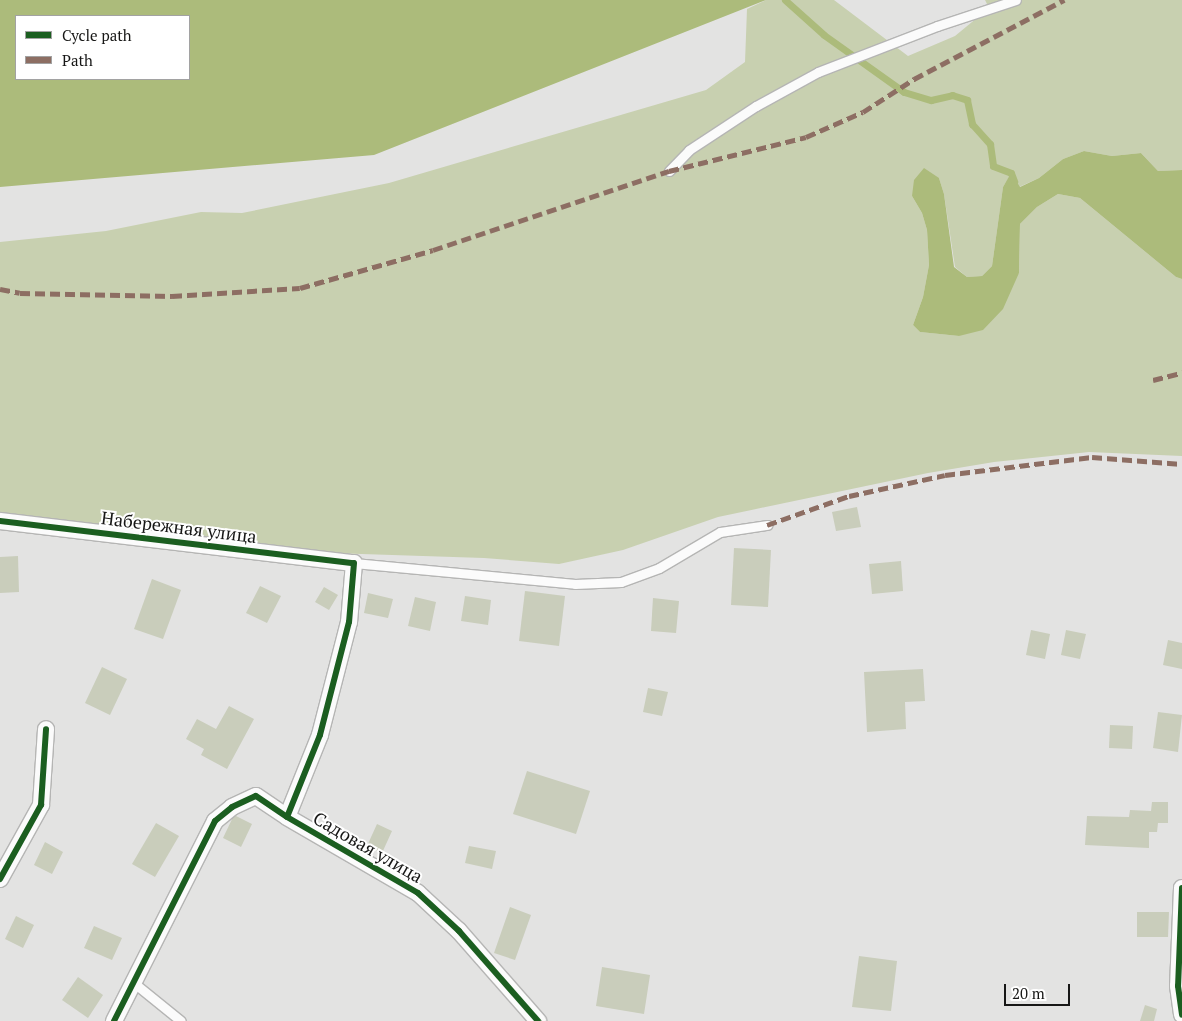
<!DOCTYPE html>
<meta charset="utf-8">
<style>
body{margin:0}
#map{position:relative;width:1182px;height:1021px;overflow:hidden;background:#e3e3e2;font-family:"PT Serif",serif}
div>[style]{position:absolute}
.green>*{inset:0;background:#c8d0b0}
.water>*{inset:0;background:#acbb7b}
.stream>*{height:7px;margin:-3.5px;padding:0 3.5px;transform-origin:3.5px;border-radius:3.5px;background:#acbb7b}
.building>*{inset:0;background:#c9cdbb}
.roads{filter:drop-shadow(1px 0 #b5b5b4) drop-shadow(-1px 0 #b5b5b4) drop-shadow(0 1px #b5b5b4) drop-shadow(0 -1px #b5b5b4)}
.lane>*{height:9px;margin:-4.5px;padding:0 4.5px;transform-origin:4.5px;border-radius:4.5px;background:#fbfbfb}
.street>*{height:16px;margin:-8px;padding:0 8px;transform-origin:8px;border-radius:8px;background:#fbfbfb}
.quiet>*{height:5px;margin-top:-2.5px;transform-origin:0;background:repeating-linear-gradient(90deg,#8d6e63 0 10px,transparent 0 15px)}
.cycleway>*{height:6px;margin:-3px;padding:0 3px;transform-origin:3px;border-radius:3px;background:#1b5e20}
span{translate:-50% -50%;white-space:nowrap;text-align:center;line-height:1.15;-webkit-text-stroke:4px #fff;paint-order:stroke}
.street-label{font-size:18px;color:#171716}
.legend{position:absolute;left:15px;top:15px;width:175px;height:65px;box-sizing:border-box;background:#fff;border:1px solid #a2a2a2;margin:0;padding:6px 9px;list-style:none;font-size:15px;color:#171716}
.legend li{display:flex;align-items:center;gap:10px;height:25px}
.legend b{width:25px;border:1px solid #a2a2a2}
.scale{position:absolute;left:1004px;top:984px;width:66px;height:22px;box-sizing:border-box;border:2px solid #171716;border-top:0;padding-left:6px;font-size:15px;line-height:18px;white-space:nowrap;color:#171716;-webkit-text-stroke:4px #fff;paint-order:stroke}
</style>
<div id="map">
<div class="green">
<i style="clip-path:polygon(766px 0,834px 0,908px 56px,955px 36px,989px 8px,985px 0,1182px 0,1182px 170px,1158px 171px,1141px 153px,1112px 156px,1084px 151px,1063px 159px,1039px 178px,1019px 187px,1011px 174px,1003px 187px,992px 266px,982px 276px,967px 277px,955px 267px,944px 194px,939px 178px,912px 196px,922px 213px,927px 230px,929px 265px,923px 297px,913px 325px,920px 332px,959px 336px,1019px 273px,1020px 224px,1037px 207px,1058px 194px,1080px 198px,1176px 277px,1182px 279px,1182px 456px,1089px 452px,994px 462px,928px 473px,718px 517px,623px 550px,559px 564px,484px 558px,331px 553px,0 513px,0 242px,106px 231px,201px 212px,242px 213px,389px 183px,706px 90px,745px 62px,747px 9px)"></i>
</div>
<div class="water">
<i style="clip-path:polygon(evenodd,0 0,766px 0,374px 155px,0 187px,0 0,189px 16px,189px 79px,16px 79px,16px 16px,189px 16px)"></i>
<i style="clip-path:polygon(1084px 151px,1112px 156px,1141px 153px,1158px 171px,1182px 170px,1182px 279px,1176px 277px,1080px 198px,1058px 194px,1037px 207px,1020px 224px,1019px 273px,1003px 309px,983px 330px,959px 336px,920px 332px,913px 325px,923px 297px,929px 265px,927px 230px,922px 213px,912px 196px,914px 180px,924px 168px,939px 178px,944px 194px,954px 267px,967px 277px,982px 276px,992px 266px,1003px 187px,1011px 173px,1020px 187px,1039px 178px,1063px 159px)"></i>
</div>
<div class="stream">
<i style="left:785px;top:0;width:52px;rotate:41.9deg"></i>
<i style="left:824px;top:35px;width:98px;rotate:35.5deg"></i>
<i style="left:904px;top:92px;width:28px;rotate:17deg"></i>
<i style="left:931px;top:100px;width:22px;rotate:-13deg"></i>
<i style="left:952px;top:95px;width:16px;rotate:18deg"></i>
<i style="left:967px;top:100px;width:25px;rotate:78deg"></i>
<i style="left:972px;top:124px;width:27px;rotate:48deg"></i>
<i style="left:990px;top:144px;width:22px;rotate:82deg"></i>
<i style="left:993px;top:166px;width:19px;rotate:21deg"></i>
<i style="left:1011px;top:173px;width:9px;rotate:69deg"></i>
</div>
<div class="building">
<i style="clip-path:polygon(857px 507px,861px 527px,836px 531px,832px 512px)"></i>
<i style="clip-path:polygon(734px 548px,771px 550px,768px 607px,731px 605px)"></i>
<i style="clip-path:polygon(18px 556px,19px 592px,0 593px,0 557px)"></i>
<i style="clip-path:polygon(901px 561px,903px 591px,872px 594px,869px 564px)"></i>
<i style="clip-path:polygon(152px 579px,181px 590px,163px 639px,134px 629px)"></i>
<i style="clip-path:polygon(260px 586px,281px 596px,267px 623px,246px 613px)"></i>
<i style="clip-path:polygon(324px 587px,338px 595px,329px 610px,315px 602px)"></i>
<i style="clip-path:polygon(525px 591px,565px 596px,559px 646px,519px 641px)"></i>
<i style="clip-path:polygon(368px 593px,393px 599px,388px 618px,364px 613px)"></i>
<i style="clip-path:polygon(465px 596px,491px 600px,488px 625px,461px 621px)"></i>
<i style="clip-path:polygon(415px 597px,436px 602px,430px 631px,408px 626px)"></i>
<i style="clip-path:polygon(653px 598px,679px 601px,676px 633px,651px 631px)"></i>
<i style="clip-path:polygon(1031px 630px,1050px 634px,1045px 659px,1026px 655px)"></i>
<i style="clip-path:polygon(1066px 630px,1086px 634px,1080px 659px,1061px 655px)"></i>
<i style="clip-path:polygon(1168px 640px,1182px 643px,1182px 669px,1163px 665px)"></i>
<i style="clip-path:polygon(102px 667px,127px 679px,110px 715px,85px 703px)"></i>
<i style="clip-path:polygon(923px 669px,925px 701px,905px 702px,906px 729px,867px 732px,864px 672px)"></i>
<i style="clip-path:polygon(648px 688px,668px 692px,662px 716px,643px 712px)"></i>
<i style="clip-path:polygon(229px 706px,254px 719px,227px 769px,201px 755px,204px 749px,186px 739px,197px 719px,216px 729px)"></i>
<i style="clip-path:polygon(1158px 712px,1182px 715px,1178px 752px,1153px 748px)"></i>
<i style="clip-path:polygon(1110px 725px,1133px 726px,1132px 749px,1109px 748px)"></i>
<i style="clip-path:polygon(527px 771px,590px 791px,576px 834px,513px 814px)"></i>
<i style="clip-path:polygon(1152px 802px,1168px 802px,1168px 823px,1158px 823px,1157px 832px,1149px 832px,1149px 848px,1085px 845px,1087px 816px,1129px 817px,1130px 810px,1151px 811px)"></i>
<i style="clip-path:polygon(234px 815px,252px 824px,241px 847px,223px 838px)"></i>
<i style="clip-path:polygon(156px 823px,179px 836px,155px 877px,132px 864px)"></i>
<i style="clip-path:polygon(377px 824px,392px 831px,382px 853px,367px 846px)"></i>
<i style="clip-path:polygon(45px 842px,63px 852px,52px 874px,34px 865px)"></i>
<i style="clip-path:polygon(469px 846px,496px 851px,492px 869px,465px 863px)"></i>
<i style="clip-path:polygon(510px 907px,531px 915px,515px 960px,494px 953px)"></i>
<i style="clip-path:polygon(1137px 912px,1169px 912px,1168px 937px,1137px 937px)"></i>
<i style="clip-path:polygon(16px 916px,34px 925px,23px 948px,5px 939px)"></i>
<i style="clip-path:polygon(94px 926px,122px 938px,112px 960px,84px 948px)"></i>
<i style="clip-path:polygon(859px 956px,897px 961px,891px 1011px,852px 1007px)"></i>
<i style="clip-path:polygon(602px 967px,650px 975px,644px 1014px,596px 1006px)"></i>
<i style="clip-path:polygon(78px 977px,103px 995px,88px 1018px,62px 1000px)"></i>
<i style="clip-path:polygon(1145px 1005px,1157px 1009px,1154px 1021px,1140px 1021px)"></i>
</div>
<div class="roads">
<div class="lane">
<i style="left:669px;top:171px;width:29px;rotate:-46deg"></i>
<i style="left:689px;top:150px;width:80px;rotate:-33.3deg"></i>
<i style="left:756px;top:106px;width:71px;rotate:-28.7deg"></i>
<i style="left:818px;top:72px;width:128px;rotate:-21.1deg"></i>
<i style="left:937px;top:26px;width:83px;rotate:-18.2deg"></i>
<i style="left:354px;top:563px;width:222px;rotate:5.4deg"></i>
<i style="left:575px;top:584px;width:46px;rotate:-2.5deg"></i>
<i style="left:621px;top:582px;width:40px;rotate:-20.2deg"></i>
<i style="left:659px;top:568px;width:71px;rotate:-30.5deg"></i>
<i style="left:720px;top:532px;width:48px;rotate:-8.5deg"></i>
<i style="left:134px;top:983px;width:60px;rotate:39deg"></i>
</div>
<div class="street">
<i style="left:0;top:521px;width:356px;rotate:6.8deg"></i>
<i style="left:354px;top:563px;width:59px;rotate:94.8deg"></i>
<i style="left:349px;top:622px;width:117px;rotate:104.4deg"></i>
<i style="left:320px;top:735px;width:88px;rotate:111.9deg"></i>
<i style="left:0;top:879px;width:85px;rotate:-61deg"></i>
<i style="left:41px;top:805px;width:76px;rotate:-86.2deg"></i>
<i style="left:1182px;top:888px;width:98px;rotate:92.3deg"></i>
<i style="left:1178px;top:986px;width:29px;rotate:82deg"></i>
<i style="left:114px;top:1021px;width:224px;rotate:-63.2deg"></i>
<i style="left:215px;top:821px;width:22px;rotate:-39deg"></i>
<i style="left:232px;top:807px;width:26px;rotate:-25deg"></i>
<i style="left:256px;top:796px;width:37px;rotate:34deg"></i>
<i style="left:287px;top:817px;width:151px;rotate:30.1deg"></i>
<i style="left:418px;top:893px;width:56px;rotate:42.8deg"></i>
<i style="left:459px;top:931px;width:120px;rotate:48.7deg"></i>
</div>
</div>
<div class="quiet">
<i style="left:0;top:289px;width:20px;rotate:11deg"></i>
<i style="left:20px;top:293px;width:152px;rotate:1.1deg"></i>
<i style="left:172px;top:296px;width:128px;rotate:-3.6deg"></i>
<i style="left:300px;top:288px;width:138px;rotate:-15.9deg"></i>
<i style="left:433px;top:250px;width:249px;rotate:-18.5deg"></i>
<i style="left:669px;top:171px;width:141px;rotate:-13.9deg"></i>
<i style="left:806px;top:137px;width:62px;rotate:-23.7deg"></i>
<i style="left:863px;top:112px;width:61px;rotate:-32.9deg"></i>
<i style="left:914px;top:79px;width:170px;rotate:-27.8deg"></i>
<i style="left:1153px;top:380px;width:30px;rotate:-14deg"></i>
<i style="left:767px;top:525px;width:87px;rotate:-19.5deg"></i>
<i style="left:849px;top:496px;width:98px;rotate:-12.3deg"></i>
<i style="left:945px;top:475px;width:148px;rotate:-7deg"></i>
<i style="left:1092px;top:457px;width:90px;rotate:4.4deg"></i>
</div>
<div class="cycleway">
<i style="left:0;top:521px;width:356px;rotate:6.8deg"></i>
<i style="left:354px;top:563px;width:59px;rotate:94.8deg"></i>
<i style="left:349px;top:622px;width:117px;rotate:104.4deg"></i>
<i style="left:320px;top:735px;width:88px;rotate:111.9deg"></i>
<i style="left:0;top:879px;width:85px;rotate:-61deg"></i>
<i style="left:41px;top:805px;width:76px;rotate:-86.2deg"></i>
<i style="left:1182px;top:888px;width:98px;rotate:92.3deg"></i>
<i style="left:1178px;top:986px;width:29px;rotate:82deg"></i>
<i style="left:114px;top:1021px;width:224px;rotate:-63.2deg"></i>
<i style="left:215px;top:821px;width:22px;rotate:-39deg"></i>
<i style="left:232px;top:807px;width:26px;rotate:-25deg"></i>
<i style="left:256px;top:796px;width:37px;rotate:34deg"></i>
<i style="left:287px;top:817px;width:151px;rotate:30.1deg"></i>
<i style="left:418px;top:893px;width:56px;rotate:42.8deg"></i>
<i style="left:459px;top:931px;width:120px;rotate:48.7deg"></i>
</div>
<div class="street-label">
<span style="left:179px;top:527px;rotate:7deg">Набережная улица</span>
<span style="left:368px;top:847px;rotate:30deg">Садовая улица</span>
</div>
<ul class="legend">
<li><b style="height:6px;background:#1b5e20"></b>Cycle path</li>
<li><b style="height:6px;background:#8d6e63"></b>Path</li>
</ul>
<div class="scale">20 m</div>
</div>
